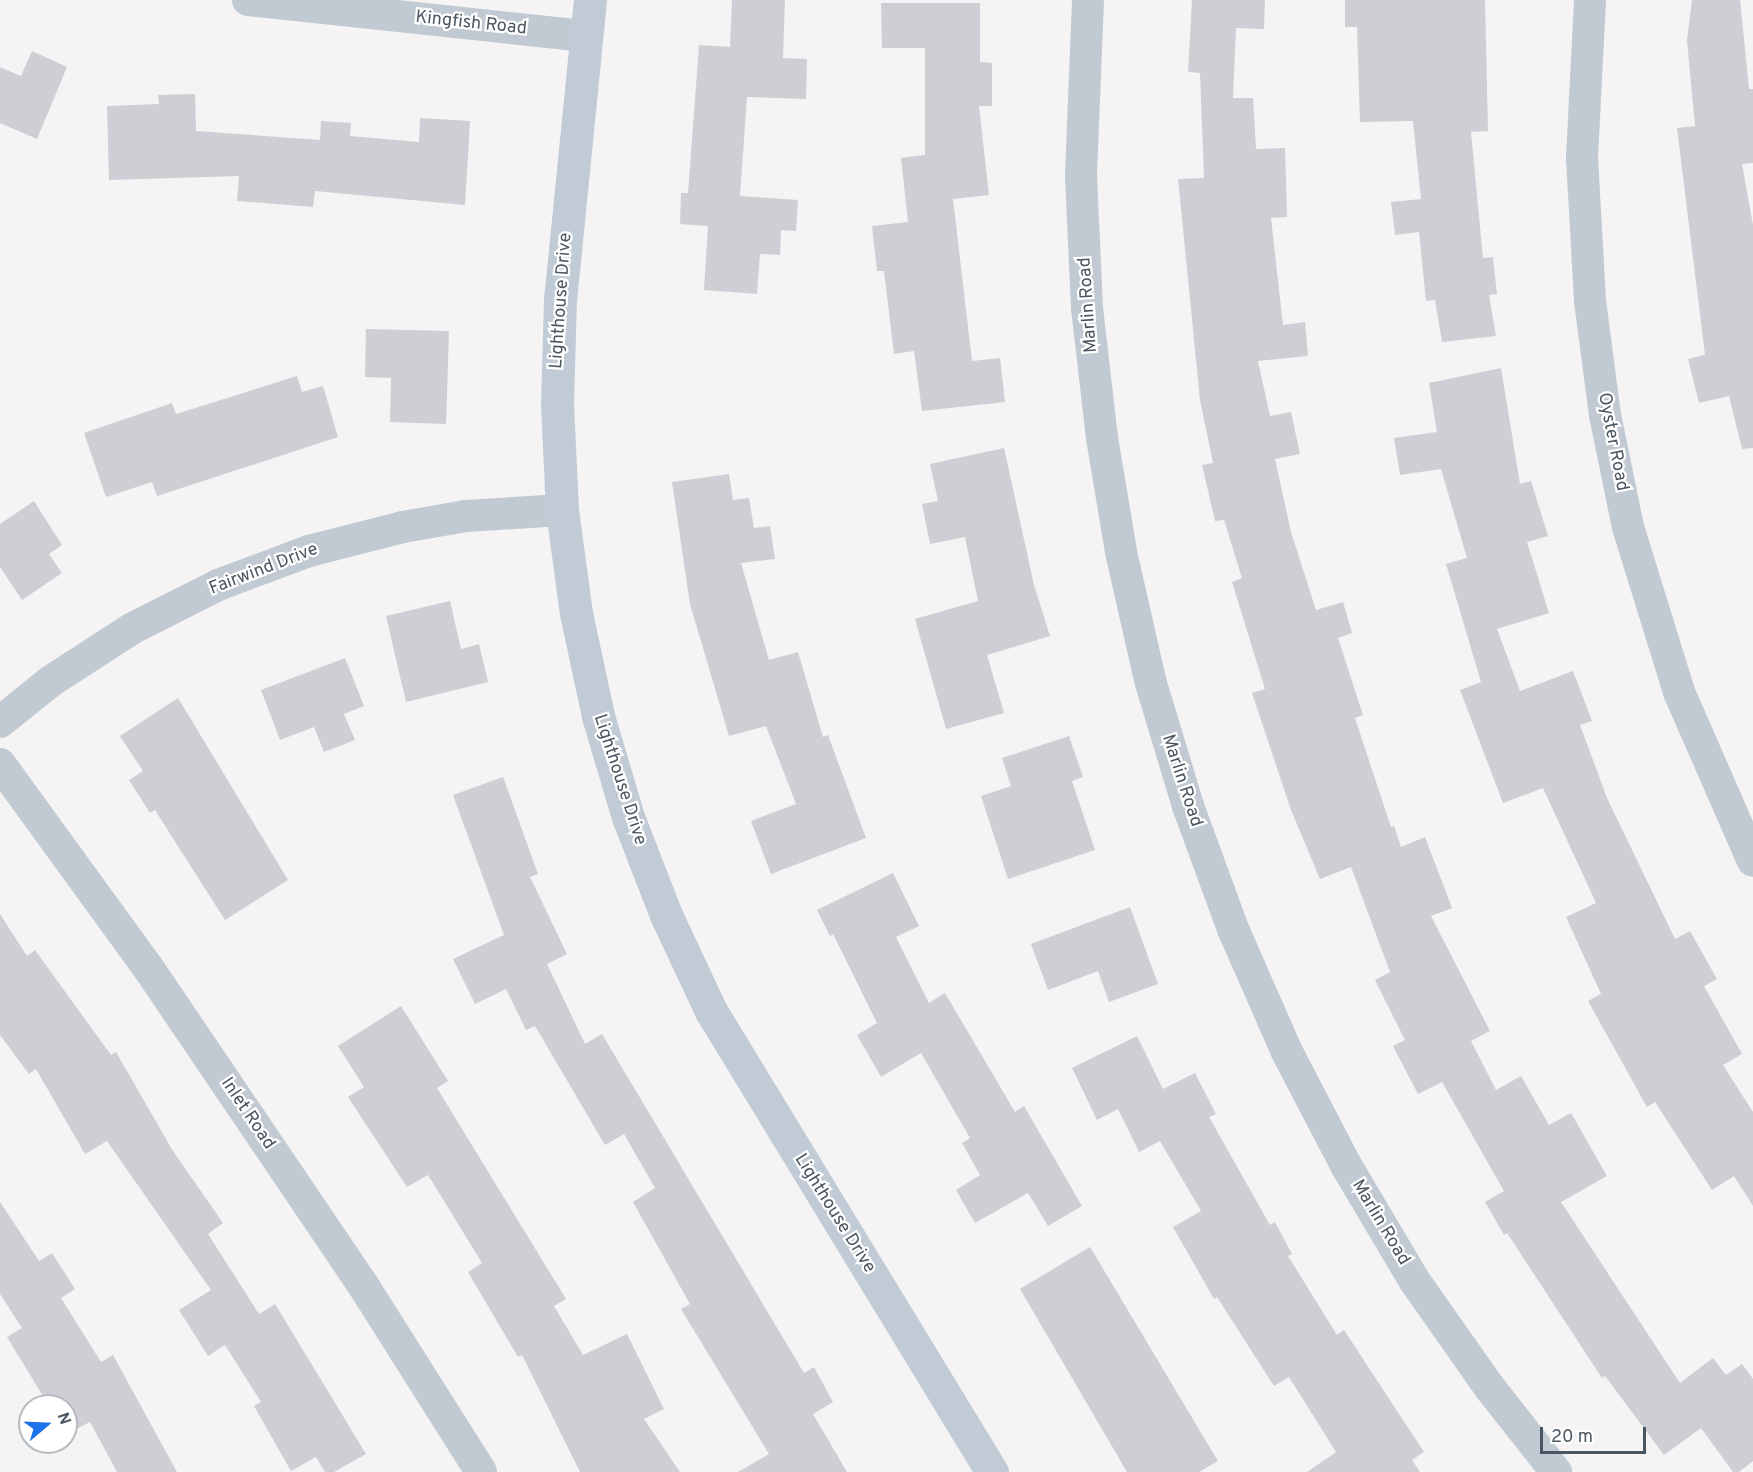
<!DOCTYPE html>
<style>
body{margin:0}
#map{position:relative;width:1753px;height:1472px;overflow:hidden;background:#f5f3f3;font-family:Overpass,sans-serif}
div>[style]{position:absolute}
.building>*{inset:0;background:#cdcfd5}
.street>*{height:32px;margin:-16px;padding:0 16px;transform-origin:16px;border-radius:16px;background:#c1cad2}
.secondary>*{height:33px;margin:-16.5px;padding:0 16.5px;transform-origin:16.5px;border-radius:16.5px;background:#c1cbd6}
span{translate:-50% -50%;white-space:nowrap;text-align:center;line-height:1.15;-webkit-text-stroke:4.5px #fff;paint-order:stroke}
.street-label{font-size:18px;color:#4a5661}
.north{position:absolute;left:18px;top:1394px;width:60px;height:60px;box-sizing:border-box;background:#fff;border:2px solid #b7bbc0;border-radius:50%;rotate:71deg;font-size:16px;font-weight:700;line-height:24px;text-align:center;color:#4a5661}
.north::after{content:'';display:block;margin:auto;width:21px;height:27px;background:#1a73e8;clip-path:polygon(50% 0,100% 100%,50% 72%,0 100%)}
.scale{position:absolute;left:1540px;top:1427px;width:106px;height:27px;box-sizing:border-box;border:3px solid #4a5661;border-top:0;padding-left:8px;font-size:18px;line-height:21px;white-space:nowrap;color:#4a5661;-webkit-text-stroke:4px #fff;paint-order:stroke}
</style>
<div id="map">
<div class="building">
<i style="clip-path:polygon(732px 0,785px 0,783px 58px,807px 59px,806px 99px,747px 97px,740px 196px,798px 200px,796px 231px,781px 230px,780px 255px,760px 254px,757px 294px,704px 290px,708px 226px,680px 224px,681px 193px,688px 193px,699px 45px,730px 47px)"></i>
<i style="clip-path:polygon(1192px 0,1265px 0,1264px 29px,1236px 28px,1233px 98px,1253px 98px,1256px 149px,1285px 148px,1287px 217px,1271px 218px,1283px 325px,1305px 322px,1308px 356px,1258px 361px,1270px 416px,1291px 412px,1300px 454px,1275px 459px,1291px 532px,1316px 610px,1343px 602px,1352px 633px,1338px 638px,1363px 715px,1355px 718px,1391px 827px,1394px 826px,1401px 847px,1425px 837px,1452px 908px,1431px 916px,1490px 1031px,1471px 1041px,1496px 1090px,1521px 1076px,1549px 1125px,1571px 1113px,1607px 1176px,1561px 1202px,1680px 1383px,1713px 1358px,1726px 1375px,1742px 1364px,1753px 1379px,1753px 1461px,1739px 1472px,1733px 1472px,1701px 1428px,1664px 1455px,1605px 1376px,1602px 1378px,1507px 1233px,1504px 1235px,1485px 1202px,1504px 1191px,1442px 1082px,1418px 1094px,1393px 1046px,1405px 1040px,1375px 980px,1390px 972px,1351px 867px,1320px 879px,1291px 810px,1252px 693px,1265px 689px,1232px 582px,1242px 578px,1224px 520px,1215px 521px,1202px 465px,1213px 463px,1200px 400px,1178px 179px,1204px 178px,1200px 73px,1188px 72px)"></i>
<i style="clip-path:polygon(1345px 0,1485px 0,1488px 131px,1471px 132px,1483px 258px,1493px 257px,1497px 294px,1489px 295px,1496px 336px,1442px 342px,1435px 300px,1426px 301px,1419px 232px,1395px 235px,1391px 202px,1421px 199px,1413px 121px,1360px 122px,1357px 27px,1345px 27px)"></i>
<i style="clip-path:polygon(1692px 0,1740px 0,1749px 89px,1753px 89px,1753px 163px,1742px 164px,1753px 225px,1753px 448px,1742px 449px,1729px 396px,1699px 403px,1688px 359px,1705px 355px,1677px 128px,1695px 126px,1687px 40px)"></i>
<i style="clip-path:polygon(881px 3px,980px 3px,980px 62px,992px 63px,992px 106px,979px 106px,989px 195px,953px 199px,972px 361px,1000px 358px,1005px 402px,922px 411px,914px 351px,894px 354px,884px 271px,877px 271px,872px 226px,908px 222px,901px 158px,925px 155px,925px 48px,882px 48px)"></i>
<i style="clip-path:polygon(32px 51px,67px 67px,37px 139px,0 123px,0 67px,21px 76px)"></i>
<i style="clip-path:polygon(195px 94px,196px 131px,320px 140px,321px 121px,351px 123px,350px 136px,419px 142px,420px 118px,470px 121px,465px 205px,315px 191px,313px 207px,237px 201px,239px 176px,109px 180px,107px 106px,159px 104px,158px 95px)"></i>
<i style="clip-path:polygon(366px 329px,449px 331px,446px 424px,390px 422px,391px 378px,365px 377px)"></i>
<i style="clip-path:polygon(1501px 368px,1520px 484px,1531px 481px,1548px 536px,1527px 542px,1549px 613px,1497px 629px,1520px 691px,1573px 671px,1592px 721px,1580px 725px,1607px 798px,1675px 939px,1690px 931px,1717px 979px,1704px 986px,1742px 1054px,1723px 1065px,1753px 1112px,1753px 1206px,1734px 1176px,1712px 1190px,1655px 1102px,1647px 1107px,1588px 1001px,1601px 994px,1566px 917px,1596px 903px,1543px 788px,1503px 803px,1460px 690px,1481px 682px,1446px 564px,1467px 558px,1441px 469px,1400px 475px,1394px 438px,1437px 432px,1429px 383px)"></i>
<i style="clip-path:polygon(297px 376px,302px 392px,323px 386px,338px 437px,157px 496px,152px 482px,106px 497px,84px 433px,172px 403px,176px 414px)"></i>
<i style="clip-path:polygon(1004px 448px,1034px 585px,1050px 636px,987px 655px,1004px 713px,946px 729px,915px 619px,978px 601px,965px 537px,930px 544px,922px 504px,938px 501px,930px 464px)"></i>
<i style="clip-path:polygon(729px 474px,733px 500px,749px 498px,754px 528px,770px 526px,775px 559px,741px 563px,769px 660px,798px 652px,823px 737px,828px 735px,866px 838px,771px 874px,751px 821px,796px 804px,766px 726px,729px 736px,690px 604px,672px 482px)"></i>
<i style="clip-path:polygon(34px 501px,62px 545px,49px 554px,62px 573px,22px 600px,0 567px,0 524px)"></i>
<i style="clip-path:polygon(450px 601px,461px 649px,479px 644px,488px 682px,406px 702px,386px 616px)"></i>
<i style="clip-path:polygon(345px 658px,364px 706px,344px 714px,355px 740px,324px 752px,314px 727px,280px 740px,261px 690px)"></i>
<i style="clip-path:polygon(178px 698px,288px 880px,225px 920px,155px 810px,150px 813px,129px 780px,143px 771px,120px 736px)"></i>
<i style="clip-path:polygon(1069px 736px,1083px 777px,1072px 781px,1095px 850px,1008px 879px,981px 796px,1011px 786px,1002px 758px)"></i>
<i style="clip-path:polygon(503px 777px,538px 874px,530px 877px,567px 954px,547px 964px,585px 1044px,602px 1034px,804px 1373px,814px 1367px,833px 1402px,813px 1414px,847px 1472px,738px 1472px,769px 1454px,681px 1309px,690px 1304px,633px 1202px,655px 1188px,624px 1134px,605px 1145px,535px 1026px,526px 1030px,506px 989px,475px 1004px,453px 959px,504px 935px,453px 795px)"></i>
<i style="clip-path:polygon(893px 873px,919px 926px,896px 937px,929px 1003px,945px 993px,1015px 1112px,1024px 1106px,1082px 1206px,1048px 1226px,1028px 1193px,975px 1223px,956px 1190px,980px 1175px,962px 1143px,970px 1138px,921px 1053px,881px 1077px,857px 1035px,877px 1023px,833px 934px,830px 936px,817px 910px)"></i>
<i style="clip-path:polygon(1130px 907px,1158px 984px,1109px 1002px,1098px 971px,1048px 990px,1031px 944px)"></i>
<i style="clip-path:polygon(0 914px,27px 956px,35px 950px,111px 1055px,116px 1052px,173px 1151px,223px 1223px,208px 1234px,259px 1314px,275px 1304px,366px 1454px,334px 1472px,325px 1472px,316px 1457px,291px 1471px,254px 1406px,261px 1402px,225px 1345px,208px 1356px,179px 1310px,211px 1290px,107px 1141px,85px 1154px,36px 1069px,29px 1074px,0 1035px)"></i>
<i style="clip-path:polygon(401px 1006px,448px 1081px,437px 1088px,566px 1299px,554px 1306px,583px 1355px,627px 1334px,664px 1409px,644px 1419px,680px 1472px,580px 1472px,522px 1355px,518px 1357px,468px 1272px,482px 1263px,428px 1175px,407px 1187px,348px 1097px,364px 1087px,338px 1046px)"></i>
<i style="clip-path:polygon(1137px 1036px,1163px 1089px,1195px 1073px,1216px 1114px,1209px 1117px,1270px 1225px,1275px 1222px,1292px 1254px,1288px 1256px,1337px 1335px,1344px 1330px,1424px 1452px,1412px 1460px,1420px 1472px,1307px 1472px,1336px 1452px,1289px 1377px,1274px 1386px,1217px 1297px,1214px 1299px,1173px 1227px,1201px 1211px,1160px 1141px,1139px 1152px,1118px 1109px,1097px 1120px,1072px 1068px)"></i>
<i style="clip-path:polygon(0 1202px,39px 1261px,52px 1253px,75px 1289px,61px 1298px,101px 1362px,113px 1355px,177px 1472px,117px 1472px,90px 1422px,66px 1434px,66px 1406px,49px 1406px,7px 1337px,22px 1328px,0 1294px)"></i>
<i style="clip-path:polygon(1090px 1247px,1218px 1461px,1199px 1472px,1127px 1472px,1020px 1289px)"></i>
</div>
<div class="street">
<i style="left:248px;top:0;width:340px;rotate:6.1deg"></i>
<i style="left:1088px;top:0;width:176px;rotate:92.3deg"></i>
<i style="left:1081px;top:176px;width:132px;rotate:87.4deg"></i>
<i style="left:1087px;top:308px;width:131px;rotate:83.4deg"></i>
<i style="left:1102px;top:438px;width:116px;rotate:80.5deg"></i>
<i style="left:1121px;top:552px;width:131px;rotate:77.2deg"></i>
<i style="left:1150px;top:680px;width:132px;rotate:73.2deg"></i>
<i style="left:1188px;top:806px;width:131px;rotate:69.9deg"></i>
<i style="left:1233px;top:929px;width:132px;rotate:66.3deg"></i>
<i style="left:1286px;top:1050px;width:132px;rotate:62.5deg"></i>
<i style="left:1347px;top:1167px;width:131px;rotate:59.3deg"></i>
<i style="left:1414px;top:1280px;width:132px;rotate:54.9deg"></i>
<i style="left:1490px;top:1388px;width:107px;rotate:51.8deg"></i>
<i style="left:1590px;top:0;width:158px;rotate:92.9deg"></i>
<i style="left:1582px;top:158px;width:143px;rotate:86.8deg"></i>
<i style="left:1590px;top:301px;width:115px;rotate:82.5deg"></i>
<i style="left:1605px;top:415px;width:114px;rotate:78.4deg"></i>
<i style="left:1628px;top:527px;width:173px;rotate:72.8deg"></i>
<i style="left:1679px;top:692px;width:184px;rotate:66.4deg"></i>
<i style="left:0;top:722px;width:65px;rotate:-38.8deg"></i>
<i style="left:51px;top:681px;width:98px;rotate:-32.9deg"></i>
<i style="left:133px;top:628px;width:95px;rotate:-26.8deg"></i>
<i style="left:218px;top:585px;width:97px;rotate:-20.5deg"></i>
<i style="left:309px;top:551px;width:97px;rotate:-14.3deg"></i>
<i style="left:403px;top:527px;width:64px;rotate:-9.9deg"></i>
<i style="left:466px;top:516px;width:96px;rotate:-3.6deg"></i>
<i style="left:0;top:764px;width:253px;rotate:54deg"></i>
<i style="left:149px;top:969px;width:382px;rotate:55.9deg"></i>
<i style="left:363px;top:1285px;width:221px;rotate:57.7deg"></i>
</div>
<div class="secondary">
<i style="left:590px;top:0;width:300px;rotate:95.7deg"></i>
<i style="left:560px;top:298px;width:106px;rotate:91.6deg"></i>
<i style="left:557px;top:404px;width:106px;rotate:87.3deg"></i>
<i style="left:562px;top:510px;width:104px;rotate:82.3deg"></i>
<i style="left:576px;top:613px;width:105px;rotate:77.9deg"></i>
<i style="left:598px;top:716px;width:105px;rotate:73.5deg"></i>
<i style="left:628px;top:817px;width:105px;rotate:68.8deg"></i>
<i style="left:666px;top:915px;width:106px;rotate:64.9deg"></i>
<i style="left:711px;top:1011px;width:540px;rotate:58.64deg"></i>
</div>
<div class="street-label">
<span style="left:471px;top:24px;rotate:6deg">Kingfish Road</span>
<span style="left:562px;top:301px;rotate:-86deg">Lighthouse Drive</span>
<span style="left:1089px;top:305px;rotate:-94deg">Marlin Road</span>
<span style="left:1612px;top:442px;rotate:79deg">Oyster Road</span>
<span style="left:264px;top:570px;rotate:-21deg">Fairwind Drive</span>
<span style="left:619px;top:780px;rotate:72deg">Lighthouse Drive</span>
<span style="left:1181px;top:781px;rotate:72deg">Marlin Road</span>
<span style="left:247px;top:1114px;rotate:56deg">Inlet Road</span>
<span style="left:834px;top:1214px;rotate:58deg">Lighthouse Drive</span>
<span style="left:1380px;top:1223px;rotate:59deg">Marlin Road</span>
</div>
<div class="north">N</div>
<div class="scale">20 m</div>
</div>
